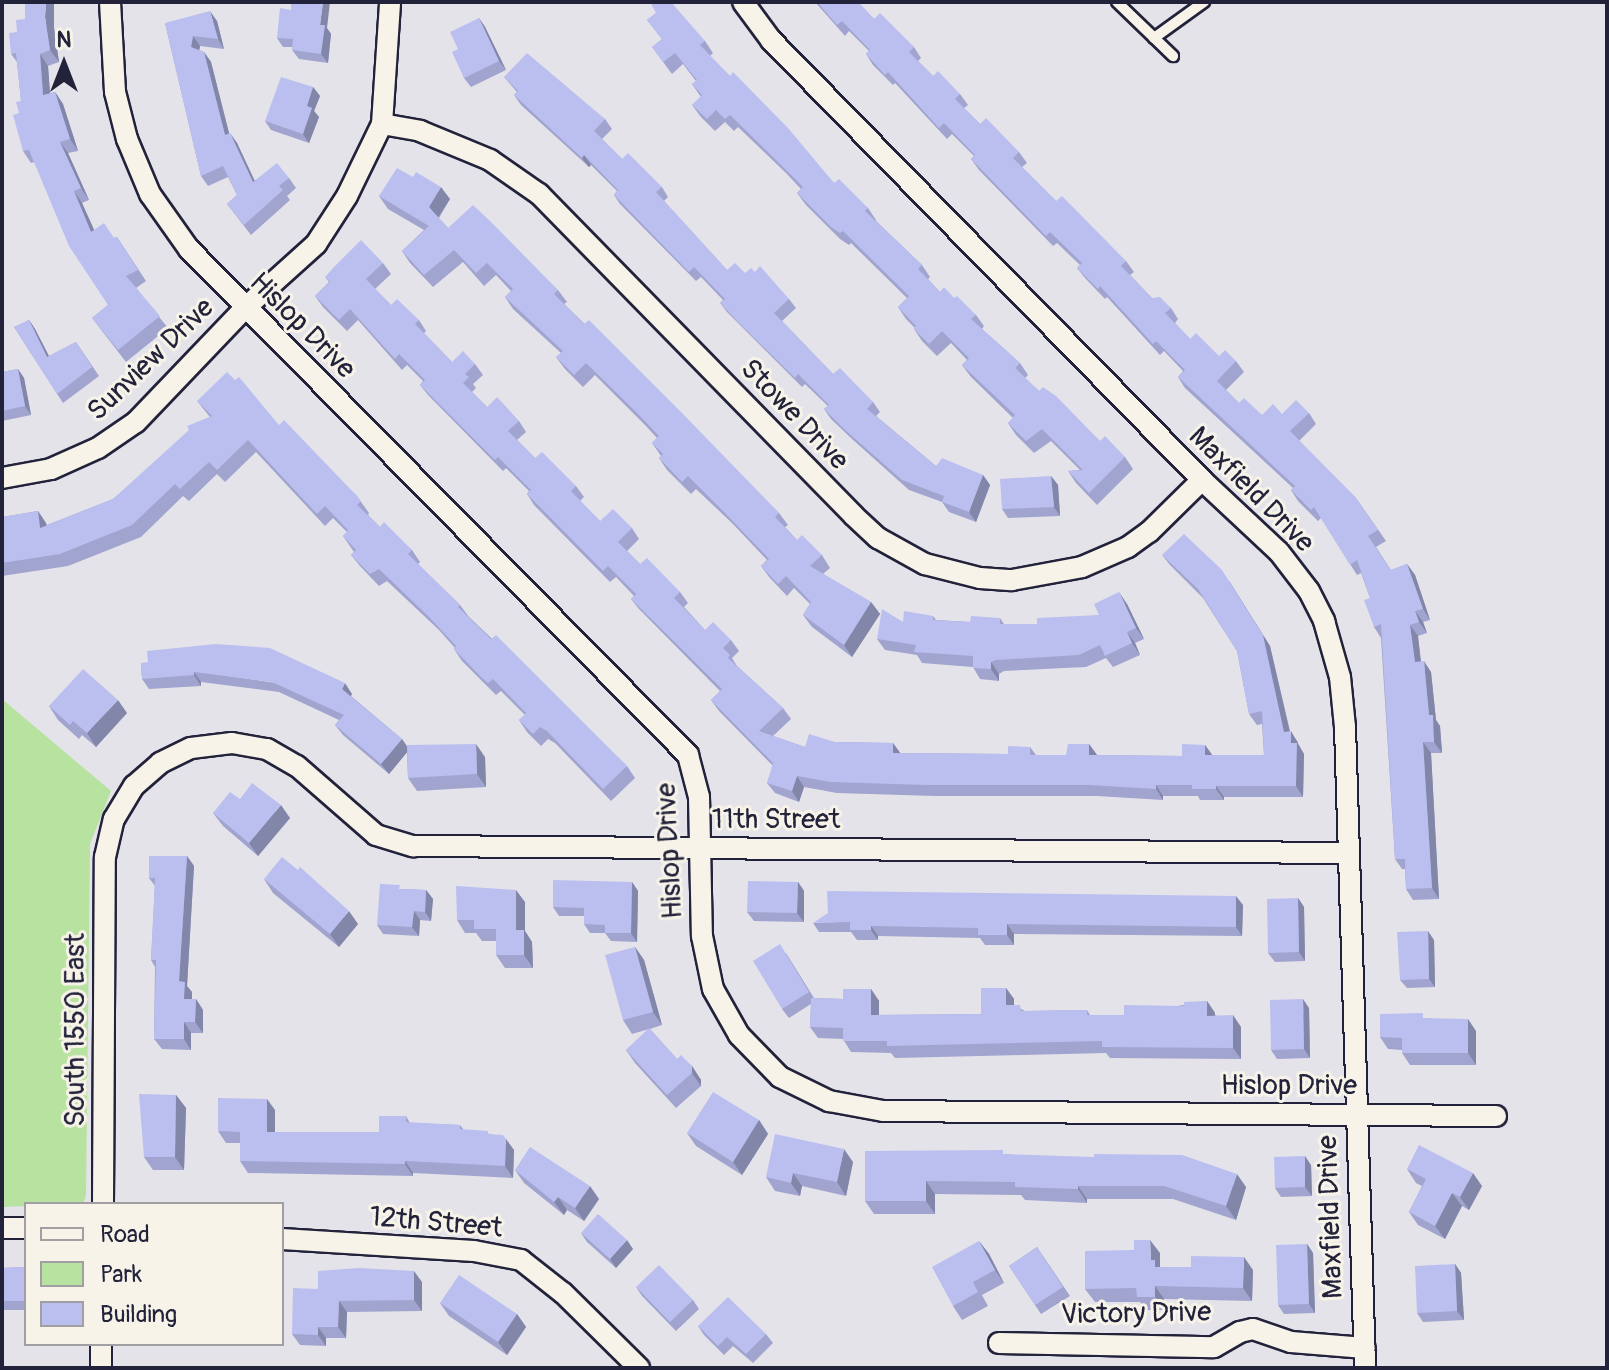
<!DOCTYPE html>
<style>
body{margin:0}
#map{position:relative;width:1609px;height:1370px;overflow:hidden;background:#e5e3ea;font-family:Pangolin,sans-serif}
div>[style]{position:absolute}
.green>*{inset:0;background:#b7e29f}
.roads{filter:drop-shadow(2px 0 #22223b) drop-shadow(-2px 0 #22223b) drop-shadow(0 2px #22223b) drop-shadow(0 -2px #22223b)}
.lane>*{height:10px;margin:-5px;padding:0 5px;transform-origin:5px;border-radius:5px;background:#f7f3e8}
.street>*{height:20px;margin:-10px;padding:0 10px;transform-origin:10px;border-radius:10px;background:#f7f3e8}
.wall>*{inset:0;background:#a0a4ce}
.shaded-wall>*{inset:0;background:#8286a8}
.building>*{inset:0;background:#babff0}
span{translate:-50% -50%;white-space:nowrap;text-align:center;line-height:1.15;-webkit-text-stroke:6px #f7f3e8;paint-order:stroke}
.street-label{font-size:28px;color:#22223b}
.frame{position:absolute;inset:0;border:4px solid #22223b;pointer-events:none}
.legend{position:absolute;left:24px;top:1202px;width:260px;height:144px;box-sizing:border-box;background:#f7f3e8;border:2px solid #a29fa3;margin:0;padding:10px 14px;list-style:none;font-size:24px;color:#22223b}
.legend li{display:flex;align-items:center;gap:16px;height:40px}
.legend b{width:40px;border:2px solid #a29fa3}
.north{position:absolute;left:24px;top:24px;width:80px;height:80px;-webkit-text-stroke:6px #f7f3e8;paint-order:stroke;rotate:0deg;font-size:22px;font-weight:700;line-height:32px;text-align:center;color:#22223b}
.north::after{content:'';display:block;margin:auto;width:28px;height:36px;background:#22223b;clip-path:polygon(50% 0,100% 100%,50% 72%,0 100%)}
</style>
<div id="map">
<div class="green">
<i style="clip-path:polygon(2px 699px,111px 791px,90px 844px,86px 1195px,83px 1204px,2px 1207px)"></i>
</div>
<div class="roads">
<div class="lane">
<i style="left:1117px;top:2px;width:78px;rotate:44deg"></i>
<i style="left:1154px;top:38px;width:62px;rotate:-35.8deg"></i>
</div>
<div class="street">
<i style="left:110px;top:2px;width:90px;rotate:86.8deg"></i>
<i style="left:115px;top:92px;width:49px;rotate:75.7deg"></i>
<i style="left:127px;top:139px;width:60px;rotate:67.3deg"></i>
<i style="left:150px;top:194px;width:67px;rotate:54.7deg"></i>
<i style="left:189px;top:249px;width:711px;rotate:45.4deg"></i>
<i style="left:688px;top:755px;width:43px;rotate:75.3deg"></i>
<i style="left:699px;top:797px;width:139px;rotate:88.8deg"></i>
<i style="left:702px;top:936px;width:54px;rotate:78.3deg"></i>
<i style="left:713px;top:989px;width:53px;rotate:60.5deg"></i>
<i style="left:739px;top:1035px;width:59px;rotate:45.7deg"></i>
<i style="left:780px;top:1077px;width:55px;rotate:26.1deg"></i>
<i style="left:829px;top:1101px;width:55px;rotate:10.5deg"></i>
<i style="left:883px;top:1111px;width:613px;rotate:0.47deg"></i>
<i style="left:743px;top:2px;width:47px;rotate:53.6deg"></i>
<i style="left:771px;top:40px;width:616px;rotate:45.59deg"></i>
<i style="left:1202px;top:480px;width:105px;rotate:43.1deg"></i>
<i style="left:1279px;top:552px;width:49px;rotate:52.4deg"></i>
<i style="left:1309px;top:591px;width:34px;rotate:63deg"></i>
<i style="left:1324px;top:621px;width:58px;rotate:74.1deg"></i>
<i style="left:1340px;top:677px;width:50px;rotate:84.3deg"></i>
<i style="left:1345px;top:727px;width:641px;rotate:88.21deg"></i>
<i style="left:382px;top:124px;width:39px;rotate:10deg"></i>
<i style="left:420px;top:131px;width:76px;rotate:22.5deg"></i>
<i style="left:490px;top:160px;width:60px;rotate:34.8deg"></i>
<i style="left:539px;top:194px;width:449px;rotate:45.6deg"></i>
<i style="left:853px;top:515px;width:34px;rotate:43deg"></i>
<i style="left:878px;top:538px;width:54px;rotate:29deg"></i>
<i style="left:925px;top:564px;width:57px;rotate:14.3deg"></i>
<i style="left:980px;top:578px;width:32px;rotate:4deg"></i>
<i style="left:1012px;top:580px;width:71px;rotate:-10.5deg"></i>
<i style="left:1082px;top:567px;width:50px;rotate:-23.5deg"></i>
<i style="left:1128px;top:547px;width:26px;rotate:-36deg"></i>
<i style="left:1149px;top:532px;width:74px;rotate:-44.5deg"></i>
<i style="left:2px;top:478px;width:50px;rotate:-10.4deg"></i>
<i style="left:51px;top:469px;width:51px;rotate:-24.1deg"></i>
<i style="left:98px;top:448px;width:46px;rotate:-34.4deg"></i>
<i style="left:136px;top:422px;width:158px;rotate:-46.3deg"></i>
<i style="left:245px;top:308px;width:96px;rotate:-42deg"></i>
<i style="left:316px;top:244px;width:57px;rotate:-57.1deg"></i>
<i style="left:347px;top:196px;width:80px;rotate:-64.1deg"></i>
<i style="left:382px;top:124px;width:122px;rotate:-86.2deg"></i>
<i style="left:103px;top:1204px;width:347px;rotate:-89.7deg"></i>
<i style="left:105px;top:857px;width:39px;rotate:-77deg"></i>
<i style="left:114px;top:819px;width:39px;rotate:-59deg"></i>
<i style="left:134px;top:786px;width:35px;rotate:-41deg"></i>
<i style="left:160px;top:763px;width:34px;rotate:-26deg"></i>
<i style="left:191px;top:748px;width:41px;rotate:-7deg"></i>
<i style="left:232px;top:743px;width:36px;rotate:10deg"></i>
<i style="left:267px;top:749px;width:34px;rotate:30deg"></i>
<i style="left:297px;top:766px;width:105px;rotate:41.1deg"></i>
<i style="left:376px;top:835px;width:39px;rotate:17deg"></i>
<i style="left:413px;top:846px;width:935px;rotate:0.43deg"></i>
<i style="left:2px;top:1228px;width:24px"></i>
<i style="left:282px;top:1239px;width:192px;rotate:3.6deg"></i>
<i style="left:474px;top:1251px;width:48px;rotate:10.8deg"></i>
<i style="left:521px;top:1260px;width:53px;rotate:38.2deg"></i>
<i style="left:563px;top:1293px;width:107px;rotate:44.6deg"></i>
<i style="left:999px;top:1343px;width:215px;rotate:1.1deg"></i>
<i style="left:1214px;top:1347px;width:30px;rotate:-30deg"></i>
<i style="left:1240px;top:1332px;width:13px;rotate:-13deg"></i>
<i style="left:1253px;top:1329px;width:40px;rotate:18.9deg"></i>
<i style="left:1291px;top:1342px;width:74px;rotate:4.6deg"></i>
<i style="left:101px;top:1368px;width:24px;rotate:-90deg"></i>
</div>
</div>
<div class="wall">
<i style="clip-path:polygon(815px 2px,858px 2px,874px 19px,914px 47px,921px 58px,918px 61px,933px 76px,960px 94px,968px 105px,964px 108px,980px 124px,1019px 152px,1027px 163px,1022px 167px,1056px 201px,1126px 261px,1134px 272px,1130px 275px,1152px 298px,1171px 308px,1178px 319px,1175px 323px,1190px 339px,1219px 356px,1236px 361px,1244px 372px,1226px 390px,1239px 403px,1262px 415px,1309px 413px,1316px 424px,1299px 441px,1356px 498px,1386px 541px,1376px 547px,1391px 570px,1407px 564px,1415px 575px,1430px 620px,1423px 622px,1427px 633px,1418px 636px,1421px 661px,1431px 672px,1436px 720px,1440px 726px,1442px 753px,1431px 753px,1439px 899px,1413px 900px,1406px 889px,1405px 869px,1402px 869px,1395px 859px,1381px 638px,1374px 627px,1370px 598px,1361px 573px,1357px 575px,1321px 518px,1318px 521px,1298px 501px,1291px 490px,1293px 488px,1185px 388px,1178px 377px,1183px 371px,1164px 351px,1160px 355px,1107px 297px,1105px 299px,1085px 278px,1077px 268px,1080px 265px,1057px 243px,1053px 246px,979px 170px,971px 159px,974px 156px,952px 134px,947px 139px,895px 83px,893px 85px,873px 65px,866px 54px,869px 51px,849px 31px,845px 36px)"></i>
<i style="clip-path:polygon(656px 13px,705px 41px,713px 53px,710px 56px,834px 183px,868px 208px,876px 220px,876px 221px,922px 265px,930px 277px,928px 279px,940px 292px,954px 298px,976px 315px,984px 326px,982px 329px,1020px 363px,1028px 375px,1025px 378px,1039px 391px,1100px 441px,1125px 457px,1133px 469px,1097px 505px,1076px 483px,1068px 471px,1080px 470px,1051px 441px,1034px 453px,1016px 435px,1008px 423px,1013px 418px,971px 377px,962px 365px,967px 360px,951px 343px,937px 356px,922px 341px,914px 329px,915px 328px,906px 319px,898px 307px,907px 298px,851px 243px,849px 245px,840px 239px,806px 205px,797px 193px,801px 189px,786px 173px,738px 127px,734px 131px,725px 122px,715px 131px,701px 117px,692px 105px,701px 97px,692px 84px,696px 81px,683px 64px,672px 74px,652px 47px,662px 39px,647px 20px)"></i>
<i style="clip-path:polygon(479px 18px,485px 27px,506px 70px,471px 87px,464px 78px,458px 49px)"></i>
<i style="clip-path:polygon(25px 19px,54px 28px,59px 62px,48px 66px,50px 93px,55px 92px,63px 104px,78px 151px,68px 153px,89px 200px,82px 203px,94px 230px,114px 238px,117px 237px,146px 281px,136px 288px,168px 328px,126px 362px,92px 318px,108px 305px,34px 162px,31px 163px,23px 151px,19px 113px,21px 101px,17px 62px,11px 54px,17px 32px)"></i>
<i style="clip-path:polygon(217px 21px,224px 49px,200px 46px,199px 50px,204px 52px,211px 62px,229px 133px,237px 143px,254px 180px,289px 178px,296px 188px,287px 196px,290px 200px,251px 235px,227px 204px,237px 195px,228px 177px,208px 186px,201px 176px,165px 23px)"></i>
<i style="clip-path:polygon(327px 28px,331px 34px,328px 63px,299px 59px,292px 50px,293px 47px,283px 47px,277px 38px)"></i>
<i style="clip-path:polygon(504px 77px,605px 119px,612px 129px,602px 139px,622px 159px,662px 187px,668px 197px,664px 201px,727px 270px,745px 273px,789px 299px,796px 308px,782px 321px,833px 374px,873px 402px,880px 412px,876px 416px,936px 466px,983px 475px,990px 485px,976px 522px,949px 512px,942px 502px,909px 490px,852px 439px,831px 419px,824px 409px,828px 406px,805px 384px,802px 387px,727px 312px,720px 303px,723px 300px,701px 277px,696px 281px,620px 204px,614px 195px,617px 191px,591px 165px,589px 167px,521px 105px,514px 95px,517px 92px)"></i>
<i style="clip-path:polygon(313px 87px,320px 96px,314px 111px,319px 117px,309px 143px,271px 130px,265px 121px)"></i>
<i style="clip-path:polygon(413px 177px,450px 199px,439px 218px,448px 228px,558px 290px,567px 302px,564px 304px,779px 513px,788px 525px,785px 527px,797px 540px,822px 555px,830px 568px,823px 574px,871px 602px,880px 614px,852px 657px,812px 627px,803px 615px,810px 604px,794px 588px,787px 596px,770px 578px,761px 566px,767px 560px,733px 524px,696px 489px,691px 494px,667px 470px,659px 458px,661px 456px,652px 443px,657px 438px,645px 425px,595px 375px,583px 387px,565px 369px,556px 357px,561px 353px,513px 309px,505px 297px,511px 291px,496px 275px,484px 286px,463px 262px,433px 287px,410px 263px,402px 251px,424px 230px,388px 209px,379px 196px)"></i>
<i style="clip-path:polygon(383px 263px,391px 274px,375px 289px,391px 305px,419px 320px,426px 331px,424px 333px,452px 362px,475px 364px,483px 375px,473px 384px,476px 388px,472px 392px,487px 407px,519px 421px,526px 432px,517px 440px,535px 458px,576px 486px,584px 497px,580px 501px,600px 521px,632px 528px,639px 539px,627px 551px,640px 564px,680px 592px,688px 603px,684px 607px,705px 630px,731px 640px,739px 651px,732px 658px,737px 666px,783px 708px,791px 719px,773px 736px,805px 747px,835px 742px,893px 743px,900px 753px,1008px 754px,1030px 747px,1036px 755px,1066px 755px,1089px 744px,1097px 755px,1182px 756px,1205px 745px,1212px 755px,1264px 755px,1262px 724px,1257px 725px,1249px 714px,1237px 651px,1203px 598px,1170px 565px,1162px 555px,1229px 581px,1270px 646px,1290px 731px,1298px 742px,1298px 745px,1304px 754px,1303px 797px,1224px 797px,1224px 800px,1200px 800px,1198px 796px,1163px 796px,1163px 800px,1097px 796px,935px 796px,837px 793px,804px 787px,799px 802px,775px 793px,767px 783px,773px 766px,719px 711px,711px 700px,720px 691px,639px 609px,631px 599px,634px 596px,616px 577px,610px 582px,534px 505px,527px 494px,529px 491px,506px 468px,503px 471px,428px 395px,420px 385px,423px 381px,407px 365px,402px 370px,358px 320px,347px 331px,323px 307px,315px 296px,329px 282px,325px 277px)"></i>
<i style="clip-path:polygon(29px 320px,35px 329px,49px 356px,76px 342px,99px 376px,63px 403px,14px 327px)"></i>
<i style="clip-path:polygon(18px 369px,24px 378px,31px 415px,2px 421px,2px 372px)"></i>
<i style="clip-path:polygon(197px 401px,279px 425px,356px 495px,369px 513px,368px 515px,380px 527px,412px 550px,420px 562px,418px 564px,460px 605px,469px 617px,627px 766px,635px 778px,611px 801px,555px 743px,548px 739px,541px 746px,527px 732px,519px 720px,525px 715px,501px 691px,496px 695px,462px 661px,454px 649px,455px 648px,439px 630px,387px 581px,379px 586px,360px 566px,351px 555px,354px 552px,343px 536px,347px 532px,333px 518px,325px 526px,256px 452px,225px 482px,217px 474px,189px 501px,183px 496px,141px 537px,68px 566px,2px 576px,2px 517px,38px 511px,47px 525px,113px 499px,210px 417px)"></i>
<i style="clip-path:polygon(1051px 476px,1058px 485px,1060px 516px,1008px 518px,1002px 509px)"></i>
<i style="clip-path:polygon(1127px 604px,1144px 639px,1135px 643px,1140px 655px,1113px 667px,1106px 658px,1086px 667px,1004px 671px,999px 674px,999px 681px,980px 679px,973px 667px,922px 663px,917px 655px,885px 650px,877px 639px,903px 622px,933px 616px,936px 620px,970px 622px,1000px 618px,1004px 624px,1037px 624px,1099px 615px)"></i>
<i style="clip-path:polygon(141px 663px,352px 694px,351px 696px,402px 739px,407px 746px,485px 757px,486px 787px,417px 791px,408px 778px,407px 752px,389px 774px,343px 735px,335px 725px,339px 720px,279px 692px,201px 682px,201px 686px,149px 689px,142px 679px)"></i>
<i style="clip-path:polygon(49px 706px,127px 713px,96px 747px,82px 735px,79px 739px,58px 720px)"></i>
<i style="clip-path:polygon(240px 799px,290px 818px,258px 856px,223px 826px,213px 813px)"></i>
<i style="clip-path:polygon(187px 856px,194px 866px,187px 986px,192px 992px,192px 999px,196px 999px,203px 1010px,203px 1033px,191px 1033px,191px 1050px,162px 1049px,154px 1039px,155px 967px,151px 960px,155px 886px,149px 878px)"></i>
<i style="clip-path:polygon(264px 879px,358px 924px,339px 947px,273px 893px)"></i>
<i style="clip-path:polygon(632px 882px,638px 891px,637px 942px,611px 941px,605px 933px,590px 933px,584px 924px,584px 916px,559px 916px,553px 907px)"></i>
<i style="clip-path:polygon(798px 882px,804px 891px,804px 922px,754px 921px,747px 912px)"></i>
<i style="clip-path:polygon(402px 889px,426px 890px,433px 899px,431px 921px,420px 920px,419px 936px,383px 934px,377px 925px)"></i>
<i style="clip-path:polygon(1298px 898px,1304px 907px,1305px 961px,1275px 962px,1268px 953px)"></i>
<i style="clip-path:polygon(525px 902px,525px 931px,532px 942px,533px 968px,505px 968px,496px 955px,496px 941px,482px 941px,476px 933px,465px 933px,457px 920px)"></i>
<i style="clip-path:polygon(1243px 905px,1242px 936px,1014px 934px,1014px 945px,985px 945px,980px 938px,878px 936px,878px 940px,857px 940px,851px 932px,819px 932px,813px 923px)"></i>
<i style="clip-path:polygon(1434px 940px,1435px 987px,1407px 988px,1400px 980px)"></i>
<i style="clip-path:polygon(635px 947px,644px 960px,662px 1025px,650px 1029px,677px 1059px,692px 1066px,701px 1080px,701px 1086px,676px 1108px,635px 1063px,626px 1050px,649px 1029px,632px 1034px,623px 1020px)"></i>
<i style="clip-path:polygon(786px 953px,814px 998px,843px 999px,871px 989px,879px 1001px,879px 1015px,981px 1014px,1006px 988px,1014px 999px,1014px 1005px,1025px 1011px,1087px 1010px,1090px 1015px,1124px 1015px,1207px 1001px,1215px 1013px,1215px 1015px,1241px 1027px,1241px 1059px,1110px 1058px,1106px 1053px,895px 1058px,891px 1053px,851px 1052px,843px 1039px,818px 1038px,810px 1027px,811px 1004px,789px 1018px,782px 1009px)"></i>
<i style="clip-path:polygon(1309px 1008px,1310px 1058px,1277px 1059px,1271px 1050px)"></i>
<i style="clip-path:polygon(1427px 1018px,1476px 1031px,1476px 1065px,1410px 1065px,1402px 1053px,1402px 1050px,1388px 1049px,1380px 1037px)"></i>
<i style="clip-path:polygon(176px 1095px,186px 1108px,184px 1170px,153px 1170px,144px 1157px)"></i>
<i style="clip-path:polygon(275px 1110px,275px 1132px,379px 1132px,406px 1116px,410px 1123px,460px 1125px,464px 1130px,490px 1134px,514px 1150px,513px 1178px,413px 1173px,413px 1176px,248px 1173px,240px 1161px,240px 1143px,226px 1143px,218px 1131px)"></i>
<i style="clip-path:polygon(759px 1120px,768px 1134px,742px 1175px,696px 1146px,687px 1133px)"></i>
<i style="clip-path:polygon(1006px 1154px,1246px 1187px,1236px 1220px,1173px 1199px,1087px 1199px,1087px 1203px,1025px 1200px,1021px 1195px,935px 1194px,935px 1214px,874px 1214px,865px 1201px)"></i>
<i style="clip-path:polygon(853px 1162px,846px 1196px,802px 1186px,800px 1196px,775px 1191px,766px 1177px)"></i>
<i style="clip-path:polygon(1311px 1165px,1312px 1196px,1281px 1197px,1275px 1188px)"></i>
<i style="clip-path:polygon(1407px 1169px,1482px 1186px,1469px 1210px,1462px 1206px,1445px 1239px,1418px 1225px,1409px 1212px,1422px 1186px,1416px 1183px)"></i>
<i style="clip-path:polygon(515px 1170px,599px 1199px,584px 1221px,567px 1210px,564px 1215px,524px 1183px)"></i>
<i style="clip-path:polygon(581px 1233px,633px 1249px,616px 1268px,587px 1242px)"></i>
<i style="clip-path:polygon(979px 1241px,989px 1254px,1004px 1283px,982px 1295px,988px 1306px,962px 1320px,953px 1306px)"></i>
<i style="clip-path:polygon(1307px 1244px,1313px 1253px,1315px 1313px,1284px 1314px,1278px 1305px)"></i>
<i style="clip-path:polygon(1037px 1247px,1070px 1296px,1041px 1314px,1009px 1266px)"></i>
<i style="clip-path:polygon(1160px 1253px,1160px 1267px,1253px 1270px,1252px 1301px,1164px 1299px,1164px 1310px,1146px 1310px,1140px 1302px,1095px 1302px,1085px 1289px)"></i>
<i style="clip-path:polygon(1455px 1264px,1461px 1273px,1464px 1320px,1423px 1322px,1417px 1313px)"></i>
<i style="clip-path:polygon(26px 1267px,26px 1310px,2px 1310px,2px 1268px)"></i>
<i style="clip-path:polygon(422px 1282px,422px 1311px,347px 1312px,346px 1338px,326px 1338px,326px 1346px,300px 1345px,292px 1334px,318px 1289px)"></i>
<i style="clip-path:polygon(636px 1287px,693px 1300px,699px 1309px,676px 1331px,642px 1296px)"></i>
<i style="clip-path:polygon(440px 1303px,517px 1314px,526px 1327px,507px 1355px,449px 1316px)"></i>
<i style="clip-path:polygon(698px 1326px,766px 1334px,773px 1343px,753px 1363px,733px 1346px,724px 1355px,704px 1335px)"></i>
</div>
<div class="shaded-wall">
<i style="clip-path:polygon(46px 2px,54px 2px,54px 28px,59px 62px,50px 50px,45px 17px)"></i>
<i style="clip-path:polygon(323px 2px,330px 2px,327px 28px,331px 34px,328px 63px,321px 54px,320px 25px)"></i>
<i style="clip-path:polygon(210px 11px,217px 21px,224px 49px,218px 39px)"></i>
<i style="clip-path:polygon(479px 18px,485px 27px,506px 70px,499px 61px)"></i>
<i style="clip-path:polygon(193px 36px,200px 46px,198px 57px,191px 47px)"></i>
<i style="clip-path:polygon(204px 52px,211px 62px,232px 145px,225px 135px)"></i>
<i style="clip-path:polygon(40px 54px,48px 66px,51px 107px,43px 95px)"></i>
<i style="clip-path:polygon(313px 87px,320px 96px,314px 111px,319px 117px,309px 143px,303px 134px,307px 106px)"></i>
<i style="clip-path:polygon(55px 92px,63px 104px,78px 151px,70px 139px)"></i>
<i style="clip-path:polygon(230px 133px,237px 143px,260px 192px,253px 182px)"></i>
<i style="clip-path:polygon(60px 142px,68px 153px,89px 200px,81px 188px)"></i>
<i style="clip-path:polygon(584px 155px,591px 165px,589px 167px,582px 158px)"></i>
<i style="clip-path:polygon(441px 187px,450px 199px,437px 219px,429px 207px)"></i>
<i style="clip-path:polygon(74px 191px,82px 203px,100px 243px,91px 232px)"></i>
<i style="clip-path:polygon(29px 320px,35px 329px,54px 366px,47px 357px)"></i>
<i style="clip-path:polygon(18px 369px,24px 378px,31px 415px,25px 406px)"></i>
<i style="clip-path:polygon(983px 475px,990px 485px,976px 522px,969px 512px)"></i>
<i style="clip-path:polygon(1051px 476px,1058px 485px,1060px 516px,1054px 507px)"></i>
<i style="clip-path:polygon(38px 511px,46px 523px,49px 540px,40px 528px)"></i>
<i style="clip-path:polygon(1407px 564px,1415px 575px,1430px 620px,1423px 609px)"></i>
<i style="clip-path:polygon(1229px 581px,1270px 646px,1291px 737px,1291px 731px,1304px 754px,1303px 797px,1296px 786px,1284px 732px)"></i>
<i style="clip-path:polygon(1119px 592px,1127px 604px,1144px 639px,1136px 628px)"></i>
<i style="clip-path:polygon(871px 602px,880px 614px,852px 657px,844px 645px)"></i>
<i style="clip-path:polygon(1415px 611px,1423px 622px,1427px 633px,1419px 622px)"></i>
<i style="clip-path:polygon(1410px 625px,1418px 636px,1422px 673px,1415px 662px)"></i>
<i style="clip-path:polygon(1127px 632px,1135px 643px,1140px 655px,1132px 643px)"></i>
<i style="clip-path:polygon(1424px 661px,1431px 672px,1436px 720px,1440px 726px,1442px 753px,1434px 742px,1429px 715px)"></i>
<i style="clip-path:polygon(991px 662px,999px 674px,999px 681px,991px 669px)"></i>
<i style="clip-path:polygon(194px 672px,201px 682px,201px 686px,194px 675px)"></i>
<i style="clip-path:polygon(345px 683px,352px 694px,349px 699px,342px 689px)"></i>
<i style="clip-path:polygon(118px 700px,127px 713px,96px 747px,87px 733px)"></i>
<i style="clip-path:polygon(402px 739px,409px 750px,389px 774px,381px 764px)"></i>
<i style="clip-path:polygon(1423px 742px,1431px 753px,1439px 899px,1432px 888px)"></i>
<i style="clip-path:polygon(893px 743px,901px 754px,893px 753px)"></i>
<i style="clip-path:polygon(476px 744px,485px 757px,486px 787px,477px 774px)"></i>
<i style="clip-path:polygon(1089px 744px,1097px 755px,1089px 755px)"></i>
<i style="clip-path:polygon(1205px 745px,1213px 756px,1205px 755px)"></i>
<i style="clip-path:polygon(797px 776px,804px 787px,799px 802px,792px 791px)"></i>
<i style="clip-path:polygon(1156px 785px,1163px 796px,1163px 800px,1156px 789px)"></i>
<i style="clip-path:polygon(1216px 786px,1224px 797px,1224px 800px,1216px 789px)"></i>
<i style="clip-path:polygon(281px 805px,290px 818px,258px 856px,249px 843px)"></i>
<i style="clip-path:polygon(187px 856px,194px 866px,187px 986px,192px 992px,192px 1009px,184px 999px,179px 981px)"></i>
<i style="clip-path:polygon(632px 882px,638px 891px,637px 942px,631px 933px)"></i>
<i style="clip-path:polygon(798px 882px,804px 891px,804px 922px,797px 913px)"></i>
<i style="clip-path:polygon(426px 890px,433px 899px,431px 921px,425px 912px)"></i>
<i style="clip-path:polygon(516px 890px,525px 902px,525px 931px,532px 942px,533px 968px,524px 955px,516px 930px)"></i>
<i style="clip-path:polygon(1236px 896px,1243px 905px,1242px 936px,1236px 927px)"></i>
<i style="clip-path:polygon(1298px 898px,1304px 907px,1305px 961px,1299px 952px)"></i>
<i style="clip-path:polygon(349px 911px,358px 924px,339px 947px,330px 934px)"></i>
<i style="clip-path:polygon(414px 911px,420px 920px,419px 936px,412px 927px)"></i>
<i style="clip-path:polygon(1007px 924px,1014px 934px,1014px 945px,1007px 935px)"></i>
<i style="clip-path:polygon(871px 926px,878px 936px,878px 940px,871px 930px)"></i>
<i style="clip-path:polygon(1428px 931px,1434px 940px,1435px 987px,1429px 979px)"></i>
<i style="clip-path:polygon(635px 947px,644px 960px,662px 1025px,653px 1012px)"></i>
<i style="clip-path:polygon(1006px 988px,1014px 999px,1014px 1017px,1006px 1005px)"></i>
<i style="clip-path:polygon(871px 989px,879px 1001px,879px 1026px,871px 1015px)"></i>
<i style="clip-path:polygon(196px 999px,203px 1010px,203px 1033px,195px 1022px)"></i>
<i style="clip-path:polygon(1303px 999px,1309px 1008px,1310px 1058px,1304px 1049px)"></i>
<i style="clip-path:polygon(1207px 1001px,1215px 1013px,1215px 1027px,1207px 1016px)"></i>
<i style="clip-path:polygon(1233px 1015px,1241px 1027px,1241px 1059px,1233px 1048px)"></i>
<i style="clip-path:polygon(1468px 1019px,1476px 1031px,1476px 1065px,1468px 1053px)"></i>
<i style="clip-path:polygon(184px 1022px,191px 1033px,191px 1050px,184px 1039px)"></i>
<i style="clip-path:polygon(692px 1066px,701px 1080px,701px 1086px,692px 1073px)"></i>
<i style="clip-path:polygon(176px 1095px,186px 1108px,184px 1170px,175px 1157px)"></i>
<i style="clip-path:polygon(267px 1099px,275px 1110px,275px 1144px,267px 1132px)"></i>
<i style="clip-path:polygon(759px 1120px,768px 1134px,742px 1175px,733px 1162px)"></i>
<i style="clip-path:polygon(506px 1139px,514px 1150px,513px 1178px,505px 1166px)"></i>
<i style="clip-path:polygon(844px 1149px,853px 1162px,846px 1196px,837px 1182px)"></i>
<i style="clip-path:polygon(1305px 1156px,1311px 1165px,1312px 1196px,1305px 1187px)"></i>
<i style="clip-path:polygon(405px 1161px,413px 1173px,413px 1176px,405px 1164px)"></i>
<i style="clip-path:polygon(793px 1173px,802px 1186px,800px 1196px,791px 1183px)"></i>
<i style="clip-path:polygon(1473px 1173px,1482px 1186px,1469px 1210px,1460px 1197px)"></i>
<i style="clip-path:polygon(1237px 1174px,1246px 1187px,1236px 1220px,1226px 1206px)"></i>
<i style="clip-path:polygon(926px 1181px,935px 1194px,935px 1214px,926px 1201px)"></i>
<i style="clip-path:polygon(590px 1186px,599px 1199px,584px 1221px,575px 1208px)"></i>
<i style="clip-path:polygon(1078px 1186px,1087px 1199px,1087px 1203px,1078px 1189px)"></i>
<i style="clip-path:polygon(1452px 1193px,1462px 1206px,1445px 1239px,1435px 1226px)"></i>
<i style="clip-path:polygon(558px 1197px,567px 1210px,564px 1215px,554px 1202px)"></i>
<i style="clip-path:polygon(627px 1240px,633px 1249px,616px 1268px,610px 1259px)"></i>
<i style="clip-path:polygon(1150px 1240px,1160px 1253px,1160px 1266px,1164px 1280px,1151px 1260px)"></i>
<i style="clip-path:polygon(979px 1241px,989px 1254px,1004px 1283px,995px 1270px)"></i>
<i style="clip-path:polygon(1307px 1244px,1313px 1253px,1315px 1313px,1309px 1304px)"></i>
<i style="clip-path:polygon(1244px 1257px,1253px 1270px,1252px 1301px,1243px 1288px)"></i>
<i style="clip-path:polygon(1455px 1264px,1461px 1273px,1464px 1320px,1457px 1311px)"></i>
<i style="clip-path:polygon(414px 1271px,422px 1282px,422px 1311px,414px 1300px)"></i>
<i style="clip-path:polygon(1155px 1286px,1164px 1299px,1164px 1310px,1155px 1297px)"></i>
<i style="clip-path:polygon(339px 1301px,347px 1312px,346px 1338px,338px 1327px)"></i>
<i style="clip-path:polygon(517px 1314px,526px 1327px,507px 1355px,498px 1342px)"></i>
<i style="clip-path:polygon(318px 1327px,326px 1338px,326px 1346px,318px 1335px)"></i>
</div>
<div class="building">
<i style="clip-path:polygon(25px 2px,46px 2px,45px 17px,50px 50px,40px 54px,43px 95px,55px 92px,70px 139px,60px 142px,81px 188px,74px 191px,91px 232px,104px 223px,114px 238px,117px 237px,138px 270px,126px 276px,160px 316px,118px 350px,92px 318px,108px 305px,69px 246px,29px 150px,23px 151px,13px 115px,19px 113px,16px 102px,21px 101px,16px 53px,11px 54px,9px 33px,17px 32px,16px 20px,25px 19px)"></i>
<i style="clip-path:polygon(291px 2px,323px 2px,320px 25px,325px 25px,321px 54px,292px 50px,293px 39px,277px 38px,280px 8px,291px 10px)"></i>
<i style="clip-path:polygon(650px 2px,671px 2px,705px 41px,700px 45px,730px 76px,733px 72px,788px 128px,834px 183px,839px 179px,868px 208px,865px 211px,922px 265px,918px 269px,940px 292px,944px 287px,954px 298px,957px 296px,976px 315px,971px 319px,1020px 363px,1015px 368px,1039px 391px,1043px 387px,1056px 396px,1100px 441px,1105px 436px,1125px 457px,1089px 493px,1068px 471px,1083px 470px,1042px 429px,1026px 441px,1008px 423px,1015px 415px,962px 365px,969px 358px,942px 331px,929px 344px,914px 329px,916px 326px,898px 307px,909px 296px,843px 231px,840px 233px,831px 227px,797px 193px,803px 187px,777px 161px,730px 115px,725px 119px,716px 110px,707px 119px,692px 105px,702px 95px,692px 84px,697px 80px,675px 53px,663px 62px,652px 47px,662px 39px,647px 20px,656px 13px)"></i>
<i style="clip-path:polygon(817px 2px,858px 2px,874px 19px,880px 13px,914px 47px,909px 52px,933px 76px,938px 71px,960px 94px,955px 99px,980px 124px,986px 118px,1019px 152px,1013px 158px,1056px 201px,1062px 196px,1126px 261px,1121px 266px,1152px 298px,1160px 297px,1171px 308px,1165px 313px,1190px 339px,1196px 333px,1219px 356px,1225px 350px,1236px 361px,1217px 381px,1239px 403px,1244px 398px,1262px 415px,1273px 404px,1282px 414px,1296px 400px,1309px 413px,1290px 431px,1356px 498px,1378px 530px,1368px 536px,1391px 570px,1407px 564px,1423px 609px,1415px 611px,1419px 622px,1410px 625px,1415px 662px,1424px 661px,1429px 715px,1433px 715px,1434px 742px,1423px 742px,1432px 888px,1406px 889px,1405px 859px,1395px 859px,1381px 624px,1374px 627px,1364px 600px,1370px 598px,1357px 560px,1350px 565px,1314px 507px,1311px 510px,1291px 490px,1295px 486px,1178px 377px,1185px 370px,1156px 341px,1153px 344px,1100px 286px,1098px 289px,1077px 268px,1082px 263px,1050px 232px,1046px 236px,971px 159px,975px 155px,944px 123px,939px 128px,888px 72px,885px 75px,866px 54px,870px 50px,842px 21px,837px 25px)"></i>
<i style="clip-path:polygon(210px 11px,218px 39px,193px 36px,191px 47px,204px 52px,225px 135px,230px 133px,253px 182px,277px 163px,289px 178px,279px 186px,283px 190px,244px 225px,227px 204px,237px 195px,223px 166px,201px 176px,165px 23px)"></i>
<i style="clip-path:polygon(479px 18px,499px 61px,464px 78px,452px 52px,458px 49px,450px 32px)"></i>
<i style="clip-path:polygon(527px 53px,605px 119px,594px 131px,622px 159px,628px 153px,662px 187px,656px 192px,727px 270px,735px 263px,745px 273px,751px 268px,755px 272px,760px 266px,789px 299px,774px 313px,833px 374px,840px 368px,873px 402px,867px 409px,936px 466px,942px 458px,983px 475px,969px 512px,942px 502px,944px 496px,902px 480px,845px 430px,824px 409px,829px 405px,798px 374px,795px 378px,739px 323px,720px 303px,725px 299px,694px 267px,689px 272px,614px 195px,618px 190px,584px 155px,582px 158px,514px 95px,518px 91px,504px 77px)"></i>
<i style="clip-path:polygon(281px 77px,313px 87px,307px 106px,312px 108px,303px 134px,265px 121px)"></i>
<i style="clip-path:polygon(397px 168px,413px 177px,416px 172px,441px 187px,429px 207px,448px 228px,473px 205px,491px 222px,558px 290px,554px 294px,584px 324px,589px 320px,682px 413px,779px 513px,775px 517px,797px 540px,802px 535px,822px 555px,810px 566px,871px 602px,844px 645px,803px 615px,811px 602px,786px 576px,778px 584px,761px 566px,769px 559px,724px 512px,688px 476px,682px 482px,659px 458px,663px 454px,652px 443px,659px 436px,637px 413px,586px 363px,574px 375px,556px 357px,563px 351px,505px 297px,513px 289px,487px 263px,476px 273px,454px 250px,424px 275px,402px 251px,429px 226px,379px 196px)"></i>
<i style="clip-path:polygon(361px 240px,383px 263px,366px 279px,391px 305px,397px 299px,419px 320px,415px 324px,452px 362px,463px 351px,475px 364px,465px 374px,469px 377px,463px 383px,487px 407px,497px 397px,519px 421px,508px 431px,535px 458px,542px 452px,576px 486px,571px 491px,600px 521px,613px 509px,632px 528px,618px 542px,640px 564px,647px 558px,680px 592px,674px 598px,705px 630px,713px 622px,731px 640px,723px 648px,730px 655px,728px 658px,783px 708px,759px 731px,805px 747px,809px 734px,835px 742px,893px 743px,893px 753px,1008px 754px,1008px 746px,1030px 747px,1030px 755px,1066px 755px,1068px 744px,1089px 744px,1089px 755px,1182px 756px,1182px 744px,1205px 745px,1205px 755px,1264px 755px,1262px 711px,1249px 714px,1237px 651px,1198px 589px,1162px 555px,1184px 534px,1222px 570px,1263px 635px,1284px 732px,1291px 731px,1291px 743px,1297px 743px,1296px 786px,1216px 786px,1216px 789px,1192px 789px,1192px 785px,1156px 785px,1156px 789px,1089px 785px,927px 785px,830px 782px,797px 776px,792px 791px,767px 783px,773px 763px,711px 700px,722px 689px,631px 599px,636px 594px,608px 566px,603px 571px,527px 494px,531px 490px,498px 457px,495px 460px,420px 385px,425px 380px,399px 354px,395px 359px,350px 309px,339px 320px,315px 296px,330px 282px,325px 277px,335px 266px)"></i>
<i style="clip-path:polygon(29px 320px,47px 357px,76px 342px,92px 367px,57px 394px,14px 327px)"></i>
<i style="clip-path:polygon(18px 369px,25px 406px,2px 411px,2px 372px)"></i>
<i style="clip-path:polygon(227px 372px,235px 380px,239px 377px,279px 425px,284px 420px,356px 495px,361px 501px,357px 505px,380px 527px,384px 522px,412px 550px,408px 554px,460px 605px,458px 607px,491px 639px,496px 635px,627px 766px,603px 789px,547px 731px,540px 727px,533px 734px,519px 720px,526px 713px,493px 679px,488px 683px,481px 677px,454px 649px,456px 646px,430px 618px,379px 569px,370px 574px,351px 555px,356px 550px,343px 536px,348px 530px,325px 506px,317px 514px,248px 440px,217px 470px,209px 462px,180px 489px,175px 484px,132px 525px,60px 554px,2px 563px,2px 517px,38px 511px,40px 528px,113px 499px,189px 430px,187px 426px,212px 416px,197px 401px)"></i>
<i style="clip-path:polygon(1051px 476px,1054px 507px,1002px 509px,1000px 479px)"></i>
<i style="clip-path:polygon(1119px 592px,1136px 628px,1127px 632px,1132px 643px,1105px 656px,1100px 645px,1079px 655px,996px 660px,991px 662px,991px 669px,973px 668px,973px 656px,914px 652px,916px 645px,877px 639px,882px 609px,903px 622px,904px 611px,933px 616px,933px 620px,970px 622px,971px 616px,1000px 618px,1000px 624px,1037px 624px,1037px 618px,1099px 615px,1094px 604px)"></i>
<i style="clip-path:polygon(216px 644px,270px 648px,345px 683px,342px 689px,402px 739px,381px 764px,335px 725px,344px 715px,272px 682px,194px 672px,194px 675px,142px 679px,141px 663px,148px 662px,147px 651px)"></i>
<i style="clip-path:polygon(83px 669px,118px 700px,87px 733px,73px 721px,70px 725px,49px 706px)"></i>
<i style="clip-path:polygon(476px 744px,477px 774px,408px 778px,407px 745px)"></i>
<i style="clip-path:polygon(252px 783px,281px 805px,249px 843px,213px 813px,230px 792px,240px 799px)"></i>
<i style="clip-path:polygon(149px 856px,187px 856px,179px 981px,185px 982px,184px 999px,196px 999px,195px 1022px,184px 1022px,184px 1039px,154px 1039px,156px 960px,151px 960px,155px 878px,149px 878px)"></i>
<i style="clip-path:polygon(282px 857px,298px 870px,300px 867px,349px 911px,330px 934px,264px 879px)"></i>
<i style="clip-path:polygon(553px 880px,632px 882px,631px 933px,605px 933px,605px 925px,584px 924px,584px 908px,553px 907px)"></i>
<i style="clip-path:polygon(748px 881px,798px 882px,797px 913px,747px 912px)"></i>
<i style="clip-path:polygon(380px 884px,400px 885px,399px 889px,426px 890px,425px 912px,414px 911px,412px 927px,377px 925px)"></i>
<i style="clip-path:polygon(456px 886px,516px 890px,516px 930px,524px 930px,524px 955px,496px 955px,496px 929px,474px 929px,474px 920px,457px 920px)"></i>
<i style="clip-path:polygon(827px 891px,1236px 896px,1236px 927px,1007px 924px,1007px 935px,978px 935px,978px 928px,871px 926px,871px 930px,850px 930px,850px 922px,813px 923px,828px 913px)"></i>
<i style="clip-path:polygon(1298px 898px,1299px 952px,1268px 953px,1267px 899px)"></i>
<i style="clip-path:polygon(1428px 931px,1429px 979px,1400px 980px,1397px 932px)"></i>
<i style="clip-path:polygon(780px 944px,809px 992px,782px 1009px,753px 961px)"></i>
<i style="clip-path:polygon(635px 947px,653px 1012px,623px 1020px,605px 955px)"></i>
<i style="clip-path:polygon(981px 988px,1006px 988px,1006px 1005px,1020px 1005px,1021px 1011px,1087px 1010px,1087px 1015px,1124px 1015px,1124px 1005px,1184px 1006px,1184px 1002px,1207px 1001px,1207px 1016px,1233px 1015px,1233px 1048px,1102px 1047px,1102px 1041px,887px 1046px,887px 1041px,843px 1041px,843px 1028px,810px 1027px,811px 998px,843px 999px,843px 989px,871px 989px,871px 1015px,981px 1014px)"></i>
<i style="clip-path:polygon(1303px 999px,1304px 1049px,1271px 1050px,1270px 1000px)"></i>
<i style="clip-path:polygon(1423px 1013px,1423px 1018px,1468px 1019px,1468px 1053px,1402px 1053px,1402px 1038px,1380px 1037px,1380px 1014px)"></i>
<i style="clip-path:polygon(649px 1028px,677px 1059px,681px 1055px,692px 1066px,692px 1073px,667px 1095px,626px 1050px)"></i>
<i style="clip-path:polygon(713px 1092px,759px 1120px,733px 1162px,687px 1133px)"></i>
<i style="clip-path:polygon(139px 1094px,176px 1095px,175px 1157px,144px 1157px)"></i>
<i style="clip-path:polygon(218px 1098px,267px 1099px,267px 1132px,379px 1132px,379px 1116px,406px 1116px,406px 1122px,460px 1125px,460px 1129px,488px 1131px,488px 1134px,503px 1135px,506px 1139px,505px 1166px,405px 1161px,405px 1164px,240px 1161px,240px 1132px,218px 1131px)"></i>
<i style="clip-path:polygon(775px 1134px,844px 1149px,837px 1182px,793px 1173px,791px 1183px,766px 1177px)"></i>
<i style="clip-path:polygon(1419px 1145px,1473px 1173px,1460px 1197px,1452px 1193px,1435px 1226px,1409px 1212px,1426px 1179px,1407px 1169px)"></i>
<i style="clip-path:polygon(530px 1147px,590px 1186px,575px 1208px,558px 1197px,554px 1202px,515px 1170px)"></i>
<i style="clip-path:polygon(1003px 1150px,1003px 1154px,1094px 1157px,1094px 1154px,1182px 1155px,1237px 1174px,1226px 1206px,1164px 1186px,1078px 1186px,1078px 1189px,1015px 1187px,1015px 1182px,926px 1181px,926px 1201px,865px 1201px,865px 1151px)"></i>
<i style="clip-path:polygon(1305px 1156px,1305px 1187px,1275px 1188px,1274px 1157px)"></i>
<i style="clip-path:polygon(598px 1214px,627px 1240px,610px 1259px,581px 1233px)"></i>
<i style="clip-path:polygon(1134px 1240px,1150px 1240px,1151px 1260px,1155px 1260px,1155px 1267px,1191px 1267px,1191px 1256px,1244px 1257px,1243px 1288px,1155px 1286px,1155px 1297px,1137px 1297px,1136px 1288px,1085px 1289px,1085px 1251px,1134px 1250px)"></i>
<i style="clip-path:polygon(979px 1241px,995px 1270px,973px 1282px,978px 1292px,953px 1306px,932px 1267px)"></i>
<i style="clip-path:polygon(1307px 1244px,1309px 1304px,1278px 1305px,1276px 1245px)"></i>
<i style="clip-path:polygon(1037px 1247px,1063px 1287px,1035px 1305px,1009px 1266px)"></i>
<i style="clip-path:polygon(1455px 1264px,1457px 1311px,1417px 1313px,1415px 1266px)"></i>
<i style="clip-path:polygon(659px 1265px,693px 1300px,670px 1322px,636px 1287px)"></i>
<i style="clip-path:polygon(26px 1267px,26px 1301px,2px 1301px,2px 1268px)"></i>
<i style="clip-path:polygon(359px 1268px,414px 1271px,414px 1300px,339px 1301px,338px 1327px,318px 1327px,318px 1335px,292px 1334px,293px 1288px,318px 1289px,318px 1271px)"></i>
<i style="clip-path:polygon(459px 1275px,517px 1314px,498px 1342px,440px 1303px)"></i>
<i style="clip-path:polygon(728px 1297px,766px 1334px,746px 1354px,727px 1337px,718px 1346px,698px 1326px)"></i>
</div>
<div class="street-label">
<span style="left:302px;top:326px;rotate:45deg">Hislop Drive</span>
<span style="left:151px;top:360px;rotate:-44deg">Sunview Drive</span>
<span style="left:794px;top:415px;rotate:46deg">Stowe Drive</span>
<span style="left:1251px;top:490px;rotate:45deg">Maxfield Drive</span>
<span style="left:776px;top:820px">11th Street</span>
<span style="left:670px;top:851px;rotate:-93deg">Hislop Drive</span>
<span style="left:76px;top:1030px;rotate:-90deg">South 1550 East</span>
<span style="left:1289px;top:1086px">Hislop Drive</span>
<span style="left:1331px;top:1217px;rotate:-92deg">Maxfield Drive</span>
<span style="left:436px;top:1223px;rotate:5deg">12th Street</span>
<span style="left:1136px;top:1314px;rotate:-1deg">Victory Drive</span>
</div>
<div class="frame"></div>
<ul class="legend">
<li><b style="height:10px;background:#f7f3e8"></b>Road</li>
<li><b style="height:22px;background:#b7e29f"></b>Park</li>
<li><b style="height:22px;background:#babff0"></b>Building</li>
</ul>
<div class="north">N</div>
</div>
